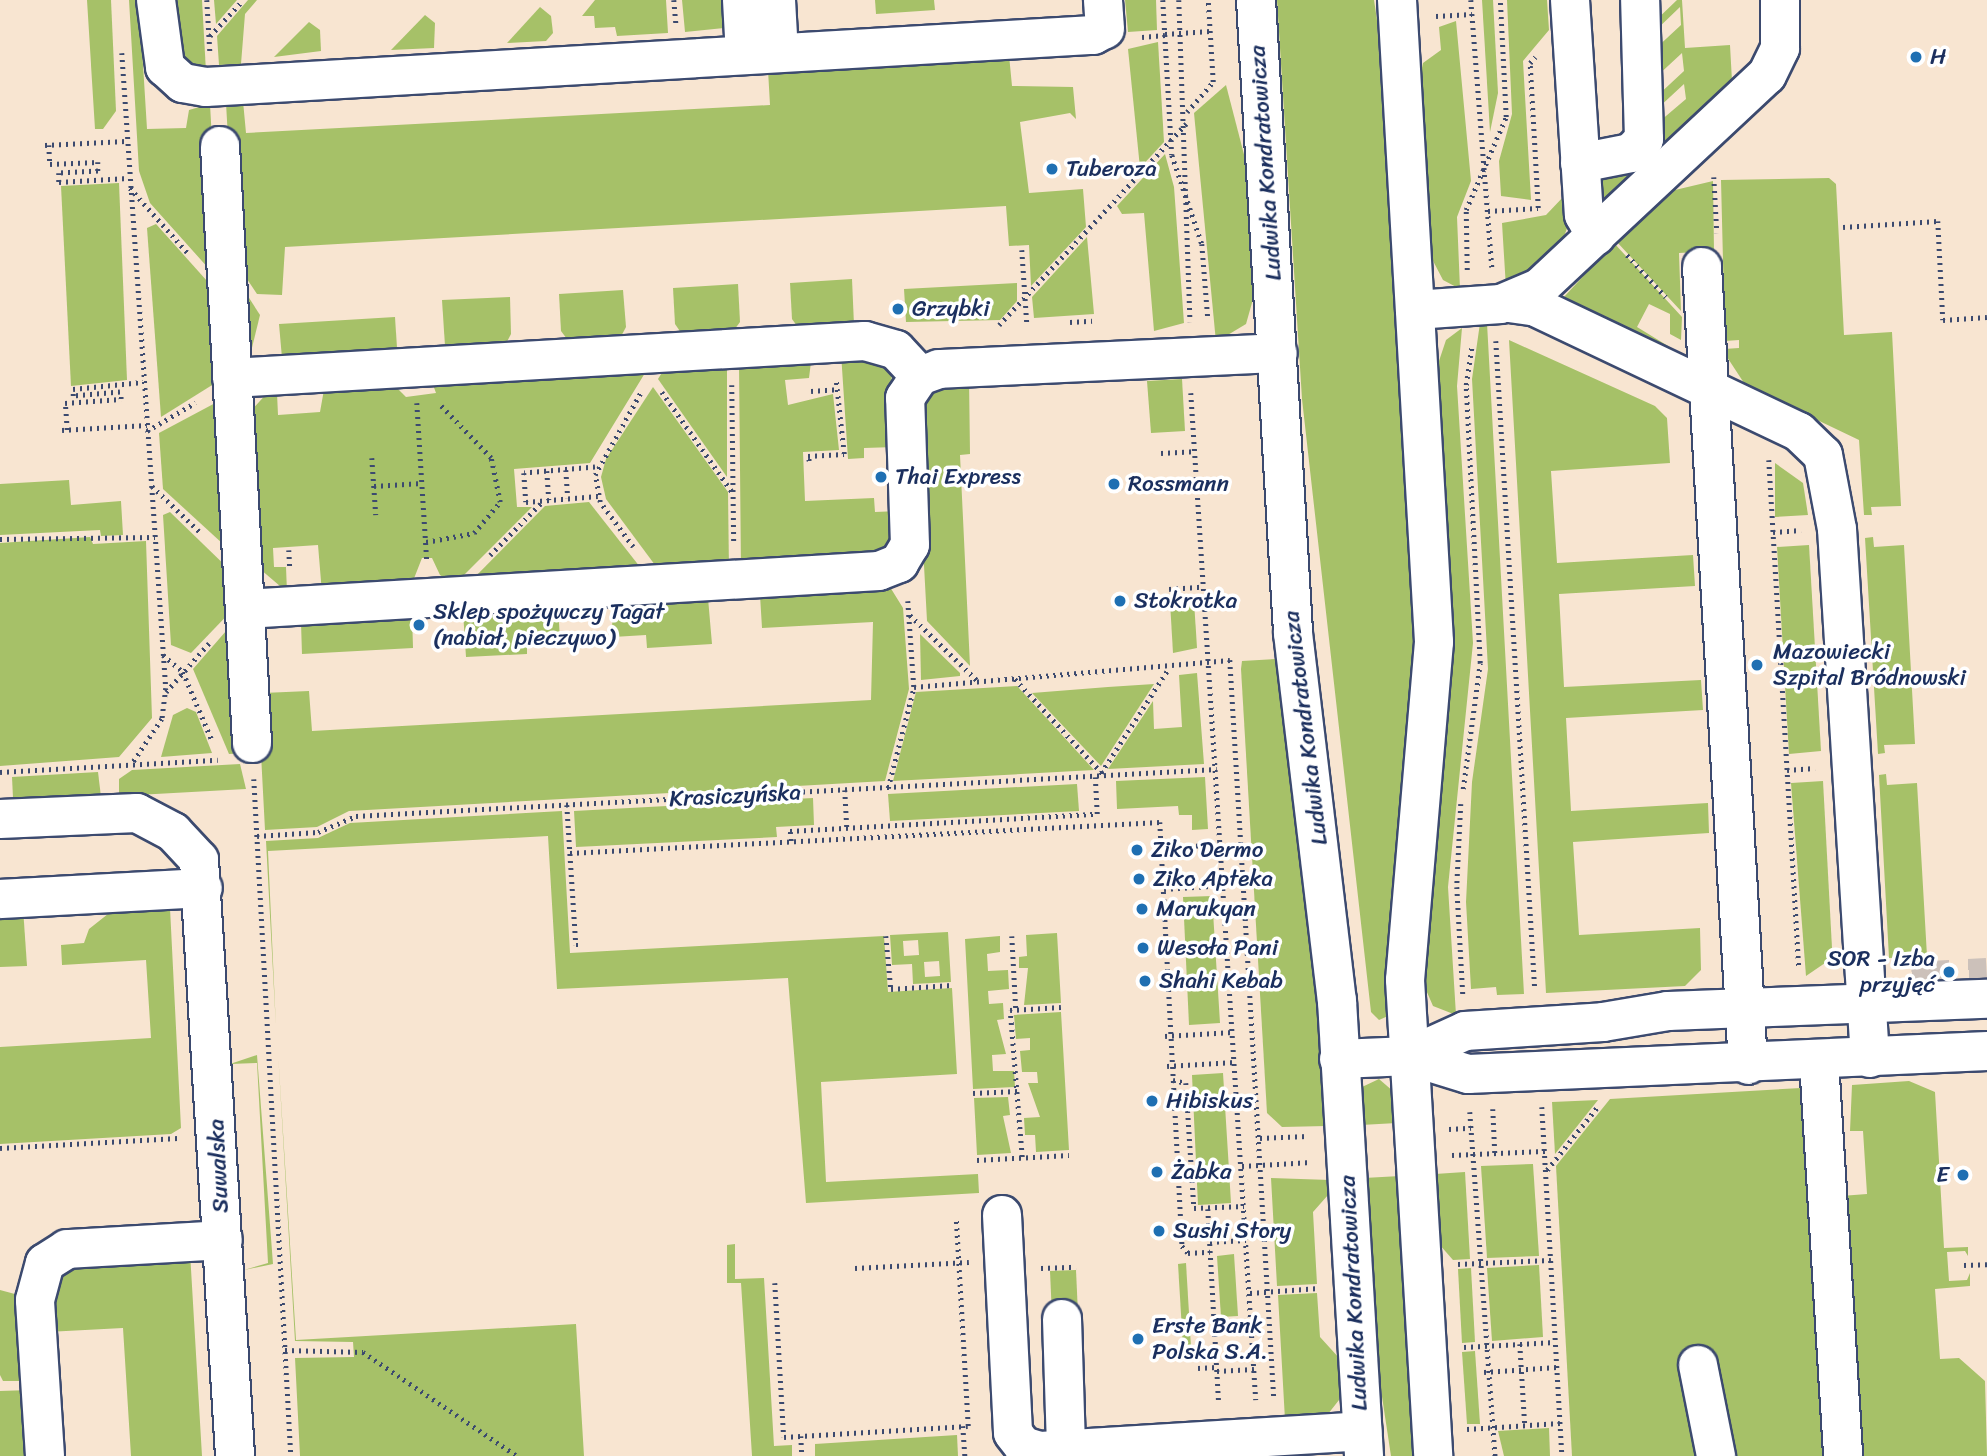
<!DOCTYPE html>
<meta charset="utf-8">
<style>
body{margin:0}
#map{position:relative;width:1987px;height:1456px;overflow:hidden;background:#f8e5d1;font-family:Sriracha,sans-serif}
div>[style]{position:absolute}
.green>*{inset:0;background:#a6c168}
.minor-tunnel>*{height:38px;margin-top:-19px;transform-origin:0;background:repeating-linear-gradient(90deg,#ccc1ba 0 38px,transparent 0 57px)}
.path>*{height:4.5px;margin-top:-2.25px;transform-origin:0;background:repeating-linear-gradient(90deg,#3c4a6f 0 2px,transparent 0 7px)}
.roads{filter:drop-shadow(2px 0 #3c4a6f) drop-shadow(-2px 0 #3c4a6f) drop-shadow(0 2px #3c4a6f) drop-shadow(0 -2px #3c4a6f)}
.minor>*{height:38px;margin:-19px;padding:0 19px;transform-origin:19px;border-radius:19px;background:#fff}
.major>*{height:38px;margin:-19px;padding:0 19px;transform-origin:19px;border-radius:19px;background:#fff}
.dots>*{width:19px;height:19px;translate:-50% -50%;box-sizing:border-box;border:4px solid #fff;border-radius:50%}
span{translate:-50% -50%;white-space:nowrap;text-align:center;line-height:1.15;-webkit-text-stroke:7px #fff;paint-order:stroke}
.poi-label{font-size:23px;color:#1b2f5e}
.left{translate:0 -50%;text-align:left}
.right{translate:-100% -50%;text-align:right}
.street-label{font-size:23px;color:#1b2f5e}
</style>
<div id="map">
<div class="green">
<i style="clip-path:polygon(87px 0,111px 0,116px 111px,103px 129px,95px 129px)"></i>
<i style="clip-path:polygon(129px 0,139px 0,147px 129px,186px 128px,189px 110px,210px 104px,219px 266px,210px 270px,150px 203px,139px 171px)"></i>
<i style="clip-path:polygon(173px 0,202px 0,206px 72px,182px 59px)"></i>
<i style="clip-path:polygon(214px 0,237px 0,216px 24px)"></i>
<i style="clip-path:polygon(248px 0,257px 0,245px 14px,241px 64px,219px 65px,217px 36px)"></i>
<i style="clip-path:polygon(595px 0,666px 0,668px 33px,617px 36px,615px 27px,595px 28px,594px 16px,582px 16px)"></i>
<i style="clip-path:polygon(682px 0,723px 0,724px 28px,685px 32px)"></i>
<i style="clip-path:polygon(875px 0,934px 0,935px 10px,876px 14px)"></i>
<i style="clip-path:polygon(1125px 0,1156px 0,1157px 30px,1128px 32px)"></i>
<i style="clip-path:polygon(1277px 0,1374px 0,1377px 20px,1415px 655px,1391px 896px,1388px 1016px,1379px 1020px,1371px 1012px,1302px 399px)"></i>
<i style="clip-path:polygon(1482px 0,1493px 0,1498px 93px,1490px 132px)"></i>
<i style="clip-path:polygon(1507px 0,1547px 0,1549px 30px,1523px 61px,1531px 200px,1501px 196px,1499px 161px,1512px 114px)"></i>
<i style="clip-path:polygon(1677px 0,1682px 0,1685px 48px,1730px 45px,1732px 81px,1597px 207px,1593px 178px,1686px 99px,1684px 84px,1657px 109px,1656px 97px,1684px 71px,1682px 53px,1655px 78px,1653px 51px,1681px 25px,1680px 7px,1653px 33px,1652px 24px)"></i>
<i style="clip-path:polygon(540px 7px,551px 16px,553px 33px,546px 41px,507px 43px)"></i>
<i style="clip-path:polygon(425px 15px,435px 23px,434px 48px,391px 50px)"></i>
<i style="clip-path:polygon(1456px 21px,1471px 181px,1457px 217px,1460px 289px,1443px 280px,1431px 257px,1420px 77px,1423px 63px,1441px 50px,1439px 27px)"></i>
<i style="clip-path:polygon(309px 22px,320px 30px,321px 51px,274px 57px)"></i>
<i style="clip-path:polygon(1158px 42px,1164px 142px,1140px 168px,1128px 49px)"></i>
<i style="clip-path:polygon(1009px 55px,1012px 86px,1073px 87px,1076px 119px,1070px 113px,1020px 122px,1029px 193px,1083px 189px,1086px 227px,1031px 286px,1029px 245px,1009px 246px,1006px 206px,285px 247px,282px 295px,257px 294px,235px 261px,226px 103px,243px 101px,246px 133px,770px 105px,768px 70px)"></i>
<i style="clip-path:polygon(1226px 85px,1248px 170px,1255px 292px,1246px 324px,1216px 342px,1194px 113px)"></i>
<i style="clip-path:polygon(1165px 154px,1174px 187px,1184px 323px,1154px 331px,1144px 213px,1122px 214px,1117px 206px)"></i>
<i style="clip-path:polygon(1829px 178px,1836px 184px,1844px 335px,1892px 332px,1901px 506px,1871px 507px,1872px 515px,1864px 515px,1859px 440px,1746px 386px,1725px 354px,1724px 349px,1739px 348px,1739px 340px,1725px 341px,1721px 180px)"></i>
<i style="clip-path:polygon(1713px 181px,1714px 251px,1679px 253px,1681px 311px,1616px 241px,1675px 190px)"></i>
<i style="clip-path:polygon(119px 183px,127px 380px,71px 386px,61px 186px)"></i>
<i style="clip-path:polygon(1565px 195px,1571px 217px,1561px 245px,1506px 288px,1502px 223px,1546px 215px)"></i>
<i style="clip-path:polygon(156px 224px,216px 291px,217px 382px,161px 417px,147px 228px)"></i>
<i style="clip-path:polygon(1087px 237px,1094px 314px,1034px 318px,1032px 297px)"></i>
<i style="clip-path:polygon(1614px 243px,1682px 317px,1681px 340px,1670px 334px,1670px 314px,1649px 304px,1637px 327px,1673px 349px,1563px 298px)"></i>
<i style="clip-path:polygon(852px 279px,854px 325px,802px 333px,792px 319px,790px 283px)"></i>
<i style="clip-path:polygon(1017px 283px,1017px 301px,1000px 320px,906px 322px,904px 289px)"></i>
<i style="clip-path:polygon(738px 284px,740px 322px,729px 337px,686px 340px,675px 324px,673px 288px)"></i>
<i style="clip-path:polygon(244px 290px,260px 315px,249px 360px)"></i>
<i style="clip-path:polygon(623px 290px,626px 327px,617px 344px,573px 347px,561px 331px,559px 294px)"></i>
<i style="clip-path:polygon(510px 297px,511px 334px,502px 351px,452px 355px,445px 346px,442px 300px)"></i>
<i style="clip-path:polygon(395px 317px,397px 348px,388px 359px,282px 358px,279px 324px)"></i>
<i style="clip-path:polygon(1480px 323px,1487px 323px,1524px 994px,1497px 995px,1496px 987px,1471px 989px,1466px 902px,1472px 782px,1488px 669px,1472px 379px)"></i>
<i style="clip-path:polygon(1462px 328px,1457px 386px,1473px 643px,1448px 887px,1456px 1015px,1433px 1006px,1423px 983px,1452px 679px,1437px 367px,1446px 340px)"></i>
<i style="clip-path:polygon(1509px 340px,1655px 406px,1667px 418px,1670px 463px,1551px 471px,1557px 563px,1693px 555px,1695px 586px,1559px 594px,1564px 687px,1701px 680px,1703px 710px,1566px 718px,1571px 811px,1708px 803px,1709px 833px,1573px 842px,1579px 935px,1700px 928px,1701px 970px,1685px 986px,1546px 993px)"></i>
<i style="clip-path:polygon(841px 353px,891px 367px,895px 447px,864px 448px,864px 458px,848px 459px)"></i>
<i style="clip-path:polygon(811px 362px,809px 378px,785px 380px,788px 405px,833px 394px,839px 450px,803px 452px,805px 501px,874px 498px,875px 512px,899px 511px,893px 550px,741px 570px,739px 364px)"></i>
<i style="clip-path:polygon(668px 363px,727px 364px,727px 477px,658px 379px)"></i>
<i style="clip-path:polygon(645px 373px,590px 463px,514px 469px,517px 507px,532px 507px,455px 584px,440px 575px,432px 558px,422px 558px,413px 581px,322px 593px,318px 545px,273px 548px,274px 567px,286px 567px,287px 592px,260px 569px,250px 412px,270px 390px,277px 393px,278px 415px,320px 412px,325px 384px,394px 385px,406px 397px,436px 393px,432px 382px)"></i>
<i style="clip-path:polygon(969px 378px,970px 454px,960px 455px,970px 666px,927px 621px,916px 417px,924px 395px)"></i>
<i style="clip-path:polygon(1182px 379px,1185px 431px,1151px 433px,1147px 381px)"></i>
<i style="clip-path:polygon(653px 387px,728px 492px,729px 571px,655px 565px,606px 499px,601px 477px,606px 459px)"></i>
<i style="clip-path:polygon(219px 401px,223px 544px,163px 489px,159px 433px)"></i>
<i style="clip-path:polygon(1775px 463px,1803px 483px,1808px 515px,1775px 517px)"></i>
<i style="clip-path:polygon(69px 480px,71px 505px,121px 501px,123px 535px,101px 536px,100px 530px,0 535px,0 484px)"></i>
<i style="clip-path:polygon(589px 502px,640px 567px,467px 585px,545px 506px)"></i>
<i style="clip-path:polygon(170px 512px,235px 575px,237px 605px,191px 653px,171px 645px,163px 515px)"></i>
<i style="clip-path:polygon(90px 537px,93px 544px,146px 541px,152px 718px,119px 757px,0 766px,0 543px)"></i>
<i style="clip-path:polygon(1873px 537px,1874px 547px,1904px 545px,1915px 744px,1884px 745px,1885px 753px,1878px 754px,1865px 538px)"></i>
<i style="clip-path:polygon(1809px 545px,1821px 751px,1789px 754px,1777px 547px)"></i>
<i style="clip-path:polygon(890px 587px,903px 608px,909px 689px,885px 781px,349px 811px,317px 827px,265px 830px,258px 697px,263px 693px,309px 691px,312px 731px,871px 700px,873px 622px,762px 628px,760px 595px)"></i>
<i style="clip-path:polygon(708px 598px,712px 644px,647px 648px,646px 635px,613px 637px,611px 603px)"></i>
<i style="clip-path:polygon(1194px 601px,1197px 648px,1173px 653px,1170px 602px)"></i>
<i style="clip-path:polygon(558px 606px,560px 640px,527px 642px,527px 654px,466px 657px,463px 612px)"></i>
<i style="clip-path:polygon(412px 615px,413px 648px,302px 654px,301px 623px)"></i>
<i style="clip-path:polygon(233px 623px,245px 753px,229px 754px,193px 669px)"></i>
<i style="clip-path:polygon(920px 634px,960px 673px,960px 676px,921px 680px)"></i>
<i style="clip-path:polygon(1276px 659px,1316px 950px,1326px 1126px,1282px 1127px,1267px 1113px,1241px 669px,1242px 661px)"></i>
<i style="clip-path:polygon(1197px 673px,1204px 764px,1108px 769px,1153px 701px,1154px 729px,1182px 727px,1179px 675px)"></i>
<i style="clip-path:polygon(1154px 684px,1101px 766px,1032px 693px,1108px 687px)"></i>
<i style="clip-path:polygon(1017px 686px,1094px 770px,893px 781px,916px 692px)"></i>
<i style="clip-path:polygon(187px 708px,196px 712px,212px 753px,161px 757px,173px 715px)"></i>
<i style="clip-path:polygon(240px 764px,246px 789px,119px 796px,119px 779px,132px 770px)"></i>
<i style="clip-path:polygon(98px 772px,101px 797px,13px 798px,12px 777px)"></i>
<i style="clip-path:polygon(1886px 774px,1887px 785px,1917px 783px,1927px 956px,1889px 958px,1879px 775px)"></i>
<i style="clip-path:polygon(1205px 777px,1208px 829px,1192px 830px,1192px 815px,1179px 815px,1178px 806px,1117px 809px,1116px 781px)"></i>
<i style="clip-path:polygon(1823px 781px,1832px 948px,1825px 963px,1806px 976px,1791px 783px)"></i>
<i style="clip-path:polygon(1077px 784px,1079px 811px,890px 821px,888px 794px)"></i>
<i style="clip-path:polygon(813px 798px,814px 825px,776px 827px,777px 837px,576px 847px,574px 811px)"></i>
<i style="clip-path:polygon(562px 811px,570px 953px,884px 936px,888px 992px,952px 988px,957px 1074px,821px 1082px,826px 1182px,978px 1174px,979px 1193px,806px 1203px,788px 978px,557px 989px,548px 836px,268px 851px,276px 1028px,266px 841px,318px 838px,350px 823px)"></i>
<i style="clip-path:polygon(1212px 896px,1220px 1023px,1189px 1025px,1183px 897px)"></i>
<i style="clip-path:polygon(23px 908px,27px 966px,0 967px,0 909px)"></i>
<i style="clip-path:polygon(170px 908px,181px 1128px,171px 1134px,0 1144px,0 1047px,151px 1038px,146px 960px,62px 965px,61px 945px,84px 943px,89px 929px,113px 910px)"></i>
<i style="clip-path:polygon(evenodd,948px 932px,951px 982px,913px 984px,912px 964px,892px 965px,890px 935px,948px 932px,918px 940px,919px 955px,904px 956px,903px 941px,918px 940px,948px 932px,939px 961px,940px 976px,925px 977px,924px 962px,939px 961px)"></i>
<i style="clip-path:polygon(1057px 933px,1061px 1003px,1024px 1005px,1028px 968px,1019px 968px,1019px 957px,1027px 956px,1026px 935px)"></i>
<i style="clip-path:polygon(1000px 936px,1000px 952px,987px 954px,988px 971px,1008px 970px,1009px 989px,988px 991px,989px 1004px,1003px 1003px,1004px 1019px,997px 1020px,1006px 1054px,992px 1055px,993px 1071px,1014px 1071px,1015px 1087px,973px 1089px,965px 939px)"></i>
<i style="clip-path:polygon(1061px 1012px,1069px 1150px,1036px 1152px,1035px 1135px,1025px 1135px,1024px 1118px,1040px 1117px,1028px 1083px,1038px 1083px,1037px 1072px,1022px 1072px,1020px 1051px,1030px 1050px,1030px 1038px,1016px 1039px,1014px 1015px)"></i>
<i style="clip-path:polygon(278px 1052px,296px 1340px,576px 1324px,584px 1456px,300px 1456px,295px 1358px,354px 1357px,353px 1342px,295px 1341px)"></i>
<i style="clip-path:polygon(257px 1055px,273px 1264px,244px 1270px,268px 1263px,257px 1063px,230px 1064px)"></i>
<i style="clip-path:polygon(1223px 1073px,1231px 1203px,1198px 1205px,1192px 1075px)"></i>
<i style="clip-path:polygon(1379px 1079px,1394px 1092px,1397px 1123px,1361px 1125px,1362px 1087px)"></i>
<i style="clip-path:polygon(1909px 1081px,1935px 1092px,1944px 1248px,1968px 1247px,1968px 1256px,1965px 1251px,1947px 1252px,1949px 1281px,1967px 1280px,1970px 1273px,1970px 1286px,1935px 1289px,1940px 1359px,1959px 1358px,1985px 1381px,1987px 1456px,1857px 1456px,1841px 1196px,1867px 1194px,1863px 1131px,1850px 1131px,1852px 1085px)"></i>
<i style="clip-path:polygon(1801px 1088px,1827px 1456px,1572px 1456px,1556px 1166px,1610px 1099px)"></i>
<i style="clip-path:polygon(1008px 1097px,1010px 1115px,1003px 1116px,1011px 1153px,977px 1155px,974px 1098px)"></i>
<i style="clip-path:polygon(1598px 1100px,1555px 1154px,1552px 1102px)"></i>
<i style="clip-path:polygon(1533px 1164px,1539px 1256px,1487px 1258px,1481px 1166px)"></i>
<i style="clip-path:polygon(1465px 1172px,1470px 1259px,1453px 1260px,1439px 1244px,1435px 1174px)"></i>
<i style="clip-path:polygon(1400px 1176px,1416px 1456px,1391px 1456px,1374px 1344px,1364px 1178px)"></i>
<i style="clip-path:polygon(1271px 1178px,1330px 1180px,1328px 1195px,1313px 1212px,1317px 1284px,1277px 1286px)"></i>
<i style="clip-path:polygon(735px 1244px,735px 1279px,764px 1278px,774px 1446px,792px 1445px,792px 1456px,752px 1456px,741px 1283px,727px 1283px,727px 1245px)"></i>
<i style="clip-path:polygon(190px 1252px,202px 1456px,131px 1456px,123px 1328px,47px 1332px,61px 1269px)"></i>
<i style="clip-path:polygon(1234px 1254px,1238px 1316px,1221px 1317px,1217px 1256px)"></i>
<i style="clip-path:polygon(1186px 1263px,1191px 1347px,1183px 1347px,1178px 1264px)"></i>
<i style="clip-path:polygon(1539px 1265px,1543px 1337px,1492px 1341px,1487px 1268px)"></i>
<i style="clip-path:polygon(1471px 1268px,1475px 1342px,1462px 1343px,1458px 1269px)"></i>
<i style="clip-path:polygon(1076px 1270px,1078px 1314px,1052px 1316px,1050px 1271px)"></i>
<i style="clip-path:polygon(0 1290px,26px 1297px,30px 1381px,3px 1381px,0 1375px)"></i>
<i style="clip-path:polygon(1317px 1293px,1320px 1337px,1340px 1359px,1339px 1400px,1328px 1414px,1285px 1420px,1278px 1295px)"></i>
<i style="clip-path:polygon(1475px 1351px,1480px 1424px,1467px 1424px,1462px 1352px)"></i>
<i style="clip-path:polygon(31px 1390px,34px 1456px,0 1456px,0 1391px)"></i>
<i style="clip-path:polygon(1549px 1428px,1550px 1456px,1504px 1456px,1498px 1431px)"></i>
<i style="clip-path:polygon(957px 1435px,958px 1456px,815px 1456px,815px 1444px)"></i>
</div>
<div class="minor-tunnel">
<i style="left:1912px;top:981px;width:75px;rotate:-3.1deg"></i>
</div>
<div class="path">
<i style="left:207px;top:0;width:51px;rotate:86.6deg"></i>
<i style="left:674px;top:0;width:24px;rotate:85deg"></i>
<i style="left:1163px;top:0;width:155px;rotate:86.7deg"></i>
<i style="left:1172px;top:155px;width:94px;rotate:71.4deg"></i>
<i style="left:1202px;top:244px;width:75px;rotate:85.4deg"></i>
<i style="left:1179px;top:0;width:322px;rotate:88deg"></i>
<i style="left:1471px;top:0;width:268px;rotate:85.5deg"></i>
<i style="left:1436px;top:16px;width:36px;rotate:-3deg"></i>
<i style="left:1165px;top:34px;width:45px;rotate:-3.8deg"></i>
<i style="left:210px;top:36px;width:49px;rotate:-47.5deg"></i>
<i style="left:1142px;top:37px;width:23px;rotate:-5deg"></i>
<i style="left:122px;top:53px;width:637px;rotate:86.04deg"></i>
<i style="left:166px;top:688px;width:31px;rotate:97deg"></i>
<i style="left:162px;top:719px;width:54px;rotate:123.7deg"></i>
<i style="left:1187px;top:112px;width:40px;rotate:-49deg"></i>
<i style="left:1213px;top:82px;width:82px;rotate:-93.5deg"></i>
<i style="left:45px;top:145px;width:81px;rotate:-2.8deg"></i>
<i style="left:49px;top:145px;width:19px;rotate:87deg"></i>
<i style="left:50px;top:164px;width:48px;rotate:-2.4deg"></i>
<i style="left:98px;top:162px;width:9px;rotate:90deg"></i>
<i style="left:98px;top:171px;width:39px;rotate:177deg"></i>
<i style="left:59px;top:173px;width:9px;rotate:90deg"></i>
<i style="left:59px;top:182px;width:69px;rotate:-3.3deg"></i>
<i style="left:1714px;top:177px;width:56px;rotate:86.9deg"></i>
<i style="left:130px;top:188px;width:86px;rotate:48.3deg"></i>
<i style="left:1488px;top:211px;width:50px;rotate:-3.4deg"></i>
<i style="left:1538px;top:208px;width:145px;rotate:-93.2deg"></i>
<i style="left:1530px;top:63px;width:8px;rotate:-50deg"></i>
<i style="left:1843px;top:227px;width:95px;rotate:-3.6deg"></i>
<i style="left:1938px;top:221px;width:99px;rotate:87.1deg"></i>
<i style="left:1943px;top:320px;width:44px;rotate:-3.9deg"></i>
<i style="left:1022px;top:250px;width:74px;rotate:86.1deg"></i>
<i style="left:1627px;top:255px;width:57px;rotate:47.1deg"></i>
<i style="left:1467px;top:270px;width:60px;rotate:-91deg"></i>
<i style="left:1466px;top:210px;width:101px;rotate:-66.7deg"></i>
<i style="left:1506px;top:117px;width:117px;rotate:-92.9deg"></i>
<i style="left:1070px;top:322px;width:22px;rotate:-3deg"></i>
<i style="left:999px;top:325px;width:275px;rotate:-47.1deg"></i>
<i style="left:1496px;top:341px;width:649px;rotate:86.56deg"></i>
<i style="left:732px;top:385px;width:159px;rotate:89.3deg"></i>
<i style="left:811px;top:391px;width:26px;rotate:-4deg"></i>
<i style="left:662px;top:392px;width:123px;rotate:54.9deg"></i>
<i style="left:1191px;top:393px;width:1009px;rotate:86.31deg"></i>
<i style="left:417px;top:403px;width:159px;rotate:86.4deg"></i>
<i style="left:62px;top:430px;width:85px;rotate:-3.4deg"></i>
<i style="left:67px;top:430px;width:27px;rotate:-94deg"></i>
<i style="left:65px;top:403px;width:56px;rotate:-4.1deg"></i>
<i style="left:121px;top:399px;width:7px;rotate:-98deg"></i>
<i style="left:120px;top:392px;width:47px;rotate:175.1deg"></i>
<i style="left:73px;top:396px;width:7px;rotate:-90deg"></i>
<i style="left:73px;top:389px;width:70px;rotate:-5.7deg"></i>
<i style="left:147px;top:431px;width:56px;rotate:-30.3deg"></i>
<i style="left:1161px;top:453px;width:33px;rotate:-3deg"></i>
<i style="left:372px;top:458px;width:57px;rotate:86deg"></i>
<i style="left:1769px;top:460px;width:509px;rotate:86.62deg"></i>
<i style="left:809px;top:461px;width:5px;rotate:-101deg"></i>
<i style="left:808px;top:456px;width:36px;rotate:-3deg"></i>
<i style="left:844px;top:454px;width:74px;rotate:-96.2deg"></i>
<i style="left:595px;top:467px;width:71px;rotate:175.2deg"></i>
<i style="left:524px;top:473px;width:29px;rotate:86deg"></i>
<i style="left:526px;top:502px;width:72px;rotate:-4.8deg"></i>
<i style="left:566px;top:470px;width:28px;rotate:86deg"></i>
<i style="left:547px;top:471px;width:29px;rotate:86deg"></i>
<i style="left:152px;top:486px;width:68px;rotate:43.8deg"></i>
<i style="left:374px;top:486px;width:48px;rotate:-3.6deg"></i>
<i style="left:1773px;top:532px;width:28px;rotate:-4deg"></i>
<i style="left:0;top:539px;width:155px;rotate:-0.7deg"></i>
<i style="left:426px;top:542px;width:49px;rotate:-10.6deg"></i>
<i style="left:474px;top:533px;width:40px;rotate:-50deg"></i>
<i style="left:500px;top:502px;width:45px;rotate:-101.6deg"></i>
<i style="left:491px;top:458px;width:76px;rotate:-133.9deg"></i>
<i style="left:633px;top:547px;width:56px;rotate:-126.3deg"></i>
<i style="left:600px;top:502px;width:27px;rotate:-100deg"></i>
<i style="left:595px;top:475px;width:95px;rotate:-61deg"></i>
<i style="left:289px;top:550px;width:20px;rotate:87deg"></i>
<i style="left:490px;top:555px;width:76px;rotate:-45.5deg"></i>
<i style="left:1169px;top:589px;width:32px;rotate:-4deg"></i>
<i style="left:908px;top:601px;width:86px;rotate:86deg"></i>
<i style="left:910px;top:615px;width:96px;rotate:44.2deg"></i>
<i style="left:163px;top:655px;width:26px;rotate:40deg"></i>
<i style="left:183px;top:672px;width:74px;rotate:66.9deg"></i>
<i style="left:1015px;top:679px;width:131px;rotate:47.2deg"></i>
<i style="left:166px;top:692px;width:65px;rotate:-48.7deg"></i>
<i style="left:1787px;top:770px;width:28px;rotate:-4deg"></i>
<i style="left:0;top:772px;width:218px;rotate:-3.2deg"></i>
<i style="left:1101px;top:773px;width:125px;rotate:-57.1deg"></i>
<i style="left:254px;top:779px;width:678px;rotate:86.87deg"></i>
<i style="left:888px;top:788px;width:104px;rotate:-75.6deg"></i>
<i style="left:914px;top:687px;width:317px;rotate:-4.9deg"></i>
<i style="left:1230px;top:660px;width:739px;rotate:86.59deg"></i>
<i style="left:1463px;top:789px;width:127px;rotate:-82.3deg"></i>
<i style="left:1480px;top:663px;width:278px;rotate:-92.9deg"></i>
<i style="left:1466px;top:385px;width:40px;rotate:-81.5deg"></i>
<i style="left:845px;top:790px;width:38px;rotate:87deg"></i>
<i style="left:1461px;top:804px;width:83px;rotate:92.8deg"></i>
<i style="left:1457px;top:887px;width:108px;rotate:86.8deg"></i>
<i style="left:567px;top:805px;width:140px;rotate:86.3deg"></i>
<i style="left:576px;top:945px;width:6px"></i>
<i style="left:257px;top:836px;width:61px;rotate:-3.8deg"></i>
<i style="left:318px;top:832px;width:41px;rotate:-22.8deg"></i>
<i style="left:356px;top:816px;width:862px;rotate:-3.12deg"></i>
<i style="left:791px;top:841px;width:10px;rotate:-96deg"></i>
<i style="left:790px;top:831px;width:307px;rotate:-3.2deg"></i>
<i style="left:1097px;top:814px;width:37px;rotate:-93deg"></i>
<i style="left:1161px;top:848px;width:61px;rotate:-3.8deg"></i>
<i style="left:570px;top:853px;width:591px;rotate:-3.01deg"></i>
<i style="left:1160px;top:822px;width:425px;rotate:87deg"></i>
<i style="left:1182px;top:1246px;width:9px;rotate:49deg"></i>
<i style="left:1188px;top:1253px;width:22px;rotate:-3deg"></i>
<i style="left:1164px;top:889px;width:61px;rotate:-3.8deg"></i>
<i style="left:886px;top:936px;width:53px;rotate:84.6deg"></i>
<i style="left:891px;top:989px;width:61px;rotate:-3.8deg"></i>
<i style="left:1012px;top:936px;width:74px;rotate:86.9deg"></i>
<i style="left:1165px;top:1036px;width:68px;rotate:-3.4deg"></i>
<i style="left:1167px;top:1066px;width:68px;rotate:-3.4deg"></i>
<i style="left:1173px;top:1080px;width:13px;rotate:13deg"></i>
<i style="left:1186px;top:1083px;width:125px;rotate:86.3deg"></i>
<i style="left:1194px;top:1208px;width:50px;rotate:-2.3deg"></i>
<i style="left:973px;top:1093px;width:46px;rotate:-2.5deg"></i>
<i style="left:1542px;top:1107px;width:350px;rotate:86.7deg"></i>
<i style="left:1493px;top:1109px;width:44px;rotate:87.4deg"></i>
<i style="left:1470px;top:1112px;width:345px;rotate:85.8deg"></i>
<i style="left:1449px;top:1129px;width:22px;rotate:-3deg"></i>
<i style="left:1260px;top:1138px;width:48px;rotate:-2.4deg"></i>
<i style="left:0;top:1148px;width:178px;rotate:-3.2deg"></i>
<i style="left:1452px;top:1155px;width:93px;rotate:-2.5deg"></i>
<i style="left:1022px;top:1157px;width:147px;rotate:-94.7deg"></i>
<i style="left:1010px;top:1010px;width:51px;rotate:-3.4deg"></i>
<i style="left:977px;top:1160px;width:92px;rotate:-3.1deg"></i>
<i style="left:1242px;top:1166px;width:69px;rotate:-3.3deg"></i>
<i style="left:1547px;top:1170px;width:82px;rotate:-51.4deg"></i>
<i style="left:1208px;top:1209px;width:195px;rotate:86.8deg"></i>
<i style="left:1210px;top:1242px;width:36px;rotate:-3deg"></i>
<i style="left:1458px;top:1264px;width:93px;rotate:-2.5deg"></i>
<i style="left:1964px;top:1265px;width:23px;rotate:-2deg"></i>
<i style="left:855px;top:1268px;width:114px;rotate:-3deg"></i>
<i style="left:1041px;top:1268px;width:35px;rotate:-2deg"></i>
<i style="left:775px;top:1283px;width:154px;rotate:86.7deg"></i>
<i style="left:784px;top:1437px;width:184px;rotate:-3.4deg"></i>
<i style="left:968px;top:1426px;width:209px;rotate:-93.3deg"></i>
<i style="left:1250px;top:1293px;width:69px;rotate:-4.1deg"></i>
<i style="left:1215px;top:1329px;width:36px;rotate:-5deg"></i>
<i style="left:1520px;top:1344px;width:81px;rotate:86.5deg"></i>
<i style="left:1464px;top:1347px;width:91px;rotate:-3.1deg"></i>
<i style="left:285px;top:1350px;width:78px;rotate:1.5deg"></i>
<i style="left:363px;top:1352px;width:186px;rotate:34deg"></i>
<i style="left:1198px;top:1368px;width:19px;rotate:-3deg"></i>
<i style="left:1217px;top:1371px;width:37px;rotate:-3deg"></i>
<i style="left:1484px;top:1372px;width:73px;rotate:-3.9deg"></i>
<i style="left:963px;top:1426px;width:30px;rotate:86deg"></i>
<i style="left:1467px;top:1429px;width:93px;rotate:-3.7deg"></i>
<i style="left:801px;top:1436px;width:20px;rotate:87deg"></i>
</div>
<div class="roads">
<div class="minor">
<i style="left:156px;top:0;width:68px;rotate:82.3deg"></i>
<i style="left:165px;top:67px;width:24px;rotate:42deg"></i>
<i style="left:183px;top:83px;width:23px;rotate:10deg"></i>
<i style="left:206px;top:87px;width:889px;rotate:-3.36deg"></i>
<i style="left:1093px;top:35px;width:13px;rotate:-27deg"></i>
<i style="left:1105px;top:29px;width:29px;rotate:-94deg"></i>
<i style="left:742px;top:0;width:55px;rotate:86.9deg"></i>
<i style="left:776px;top:0;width:53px;rotate:86.8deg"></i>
<i style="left:1570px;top:0;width:215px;rotate:86.3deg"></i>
<i style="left:1584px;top:215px;width:24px;rotate:60deg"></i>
<i style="left:220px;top:146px;width:598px;rotate:86.93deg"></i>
<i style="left:1580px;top:163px;width:52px;rotate:-11.1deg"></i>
<i style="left:1631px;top:153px;width:19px;rotate:-47deg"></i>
<i style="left:1644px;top:139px;width:139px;rotate:-91.6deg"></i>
<i style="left:1702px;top:267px;width:799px;rotate:86.7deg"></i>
<i style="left:1509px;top:303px;width:27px;rotate:8deg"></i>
<i style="left:1536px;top:307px;width:291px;rotate:25.4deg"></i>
<i style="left:1799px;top:432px;width:33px;rotate:44deg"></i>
<i style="left:1823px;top:455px;width:75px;rotate:79.3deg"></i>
<i style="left:1837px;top:529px;width:530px;rotate:86.43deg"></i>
<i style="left:1415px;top:310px;width:86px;rotate:-4deg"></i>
<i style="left:1501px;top:304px;width:41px;rotate:-22.8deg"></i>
<i style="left:1539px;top:288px;width:312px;rotate:-43.1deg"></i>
<i style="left:1767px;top:75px;width:30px;rotate:-64deg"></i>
<i style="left:1780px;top:48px;width:48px;rotate:-90deg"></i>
<i style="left:232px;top:378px;width:634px;rotate:-3.35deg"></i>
<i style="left:865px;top:341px;width:32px;rotate:16deg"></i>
<i style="left:896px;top:350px;width:35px;rotate:47deg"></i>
<i style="left:245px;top:609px;width:635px;rotate:-3.43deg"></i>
<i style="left:879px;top:571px;width:22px;rotate:-22deg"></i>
<i style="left:899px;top:563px;width:21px;rotate:-59deg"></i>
<i style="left:910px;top:545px;width:147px;rotate:-91.9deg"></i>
<i style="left:905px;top:398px;width:27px;rotate:-56deg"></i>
<i style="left:920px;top:376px;width:20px;rotate:-20deg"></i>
<i style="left:939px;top:369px;width:339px;rotate:-2.7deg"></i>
<i style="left:0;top:819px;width:137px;rotate:-2.5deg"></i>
<i style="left:137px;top:813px;width:41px;rotate:27.8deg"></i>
<i style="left:173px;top:832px;width:38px;rotate:47deg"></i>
<i style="left:199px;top:860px;width:597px;rotate:86.54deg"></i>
<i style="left:0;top:899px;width:203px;rotate:-3.1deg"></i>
<i style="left:1410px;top:1056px;width:60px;rotate:-24.4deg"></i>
<i style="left:1465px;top:1031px;width:138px;rotate:-3.7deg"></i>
<i style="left:1603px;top:1022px;width:66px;rotate:-9.6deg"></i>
<i style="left:1668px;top:1011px;width:319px;rotate:-2.2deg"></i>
<i style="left:1339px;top:1059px;width:71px;rotate:-2.4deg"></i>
<i style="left:1410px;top:1056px;width:61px;rotate:17.2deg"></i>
<i style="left:1468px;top:1074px;width:520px;rotate:-2.54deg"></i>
<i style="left:1819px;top:1061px;width:396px;rotate:86.5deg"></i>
<i style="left:1002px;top:1215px;width:218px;rotate:87.1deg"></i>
<i style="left:1013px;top:1433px;width:16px;rotate:52deg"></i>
<i style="left:1023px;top:1446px;width:17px;rotate:17deg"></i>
<i style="left:1039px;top:1451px;width:324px;rotate:-3.5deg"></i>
<i style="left:1062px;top:1319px;width:130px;rotate:88.2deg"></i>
<i style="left:1698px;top:1365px;width:93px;rotate:78.8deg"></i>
<i style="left:45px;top:1456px;width:156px;rotate:-93.7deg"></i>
<i style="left:35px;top:1300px;width:38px;rotate:-75deg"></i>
<i style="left:45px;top:1263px;width:26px;rotate:-32deg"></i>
<i style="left:67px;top:1249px;width:156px;rotate:-3.3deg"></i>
</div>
<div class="major">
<i style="left:1256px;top:0;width:634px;rotate:86.65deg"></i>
<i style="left:1293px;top:633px;width:371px;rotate:83.2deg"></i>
<i style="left:1337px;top:1001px;width:456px;rotate:86.6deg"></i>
<i style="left:1397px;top:0;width:643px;rotate:86.7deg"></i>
<i style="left:1434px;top:642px;width:339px;rotate:94.9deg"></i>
<i style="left:1405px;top:980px;width:477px;rotate:86.6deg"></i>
</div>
</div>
<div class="dots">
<i style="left:1916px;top:57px;background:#1f6fb2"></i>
<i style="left:1052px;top:169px;background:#1f6fb2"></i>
<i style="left:898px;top:309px;background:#1f6fb2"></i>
<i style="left:881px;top:477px;background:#1f6fb2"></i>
<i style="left:1114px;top:484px;background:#1f6fb2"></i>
<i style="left:1120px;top:601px;background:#1f6fb2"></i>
<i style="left:419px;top:625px;background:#1f6fb2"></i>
<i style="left:1757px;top:665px;background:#1f6fb2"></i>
<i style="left:1137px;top:850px;background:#1f6fb2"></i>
<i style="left:1139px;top:879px;background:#1f6fb2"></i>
<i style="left:1142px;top:909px;background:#1f6fb2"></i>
<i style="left:1143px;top:948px;background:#1f6fb2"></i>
<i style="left:1949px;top:972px;background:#1f6fb2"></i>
<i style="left:1145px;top:981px;background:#1f6fb2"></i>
<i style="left:1152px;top:1101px;background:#1f6fb2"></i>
<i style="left:1157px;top:1172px;background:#1f6fb2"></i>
<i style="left:1963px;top:1175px;background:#1f6fb2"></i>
<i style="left:1159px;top:1231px;background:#1f6fb2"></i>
<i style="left:1138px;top:1339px;background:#1f6fb2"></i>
</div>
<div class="poi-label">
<span class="left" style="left:1930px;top:57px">H</span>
<span class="left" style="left:1066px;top:169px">Tuberoza</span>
<span class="left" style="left:912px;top:309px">Grzybki</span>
<span class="left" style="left:895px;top:477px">Thai Express</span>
<span class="left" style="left:1128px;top:484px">Rossmann</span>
<span class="left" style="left:1134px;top:601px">Stokrotka</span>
<span class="left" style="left:433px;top:625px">Sklep spożywczy Tagat<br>(nabiał, pieczywo)</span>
<span class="left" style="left:1773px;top:665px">Mazowiecki<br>Szpital Bródnowski</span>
<span class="left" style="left:1151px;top:850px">Ziko Dermo</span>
<span class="left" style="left:1153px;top:879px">Ziko Apteka</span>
<span class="left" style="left:1156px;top:909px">Marukyan</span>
<span class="left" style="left:1157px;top:948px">Wesoła Pani</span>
<span class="right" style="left:1935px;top:972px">SOR - Izba<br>przyjęć</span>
<span class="left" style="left:1159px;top:981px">Shahi Kebab</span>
<span class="left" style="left:1166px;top:1101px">Hibiskus</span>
<span class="left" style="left:1171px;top:1172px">Żabka</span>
<span class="right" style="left:1949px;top:1175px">E</span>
<span class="left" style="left:1173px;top:1231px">Sushi Story</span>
<span class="left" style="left:1152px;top:1339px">Erste Bank<br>Polska S.A.</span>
</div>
<div class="street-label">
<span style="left:1266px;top:163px;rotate:-94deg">Ludwika Kondratowicza</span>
<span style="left:1306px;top:728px;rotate:-97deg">Ludwika Kondratowicza</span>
<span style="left:735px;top:796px;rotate:-3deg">Krasiczyńska</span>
<span style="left:219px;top:1166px;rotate:-93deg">Suwalska</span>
<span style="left:1354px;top:1293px;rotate:-93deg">Ludwika Kondratowicza</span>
</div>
</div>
